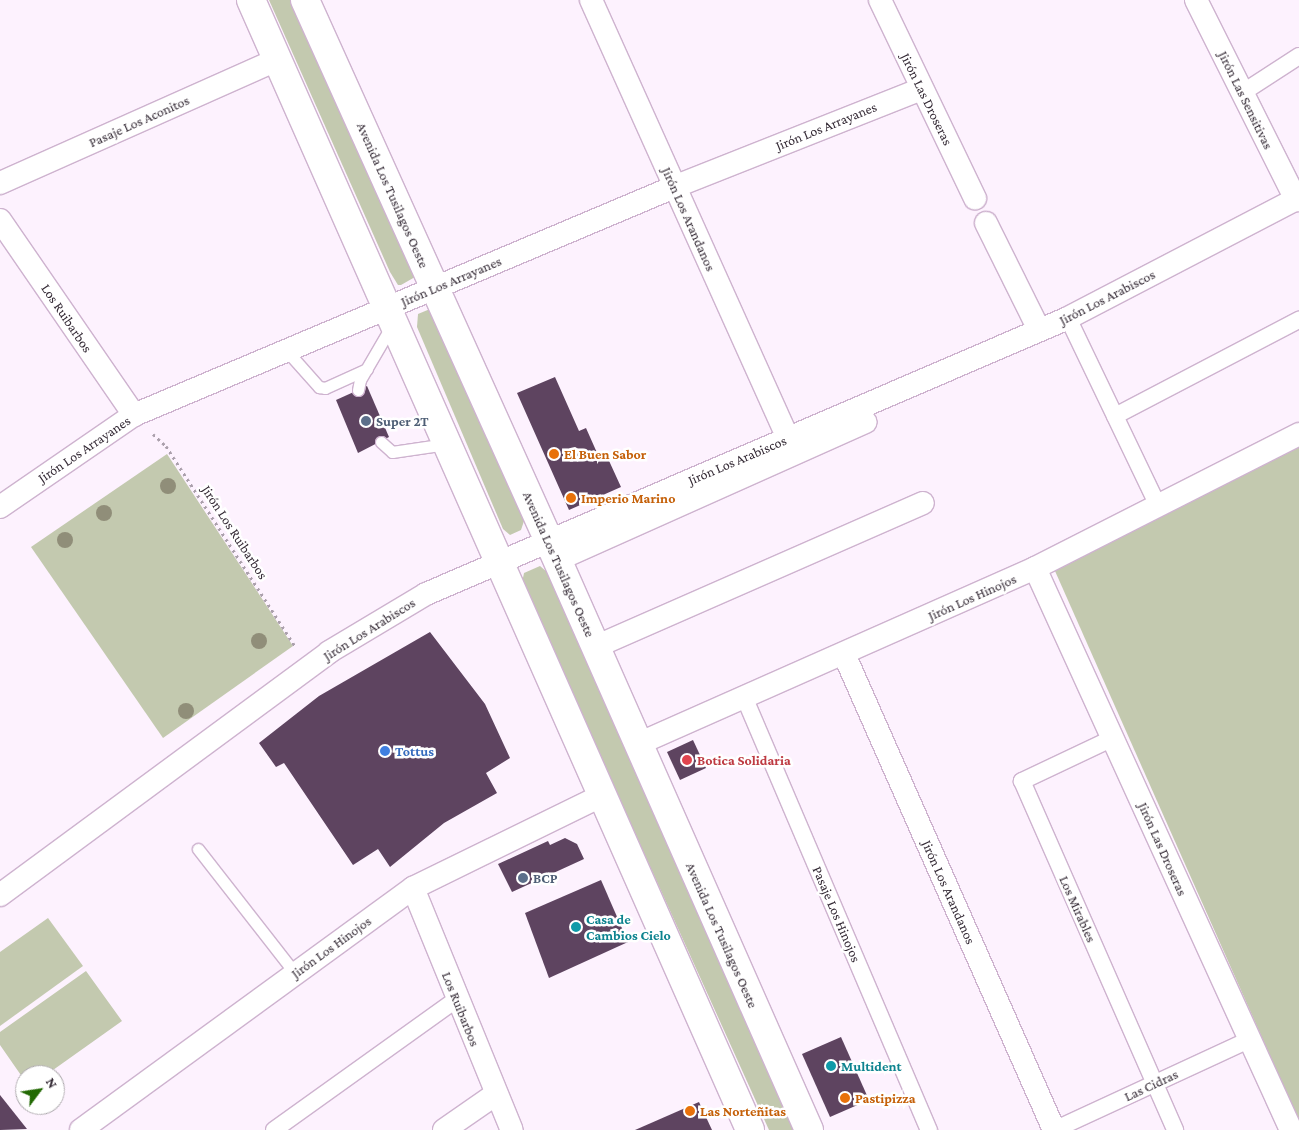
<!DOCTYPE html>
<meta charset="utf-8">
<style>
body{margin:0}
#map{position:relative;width:1299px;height:1130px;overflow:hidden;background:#fdf2fe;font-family:"Crimson Pro",serif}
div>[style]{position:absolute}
.green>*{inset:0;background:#c3c9af}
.building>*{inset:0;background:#5e4460}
.path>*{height:3px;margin-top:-1.5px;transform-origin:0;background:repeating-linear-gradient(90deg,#aba0ac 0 2.5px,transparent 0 6.5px)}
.roads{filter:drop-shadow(1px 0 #ceb3cf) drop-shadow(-1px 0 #ceb3cf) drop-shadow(0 1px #ceb3cf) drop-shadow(0 -1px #ceb3cf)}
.service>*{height:11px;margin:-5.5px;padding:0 5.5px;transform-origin:5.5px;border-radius:5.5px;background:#fff}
.pedestrian>*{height:16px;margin:-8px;padding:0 8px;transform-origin:8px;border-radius:8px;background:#fff}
.minor>*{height:22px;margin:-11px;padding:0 11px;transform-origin:11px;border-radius:11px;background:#fff}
.primary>*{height:28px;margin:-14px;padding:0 14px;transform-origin:14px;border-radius:14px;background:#fff}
.trees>*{width:16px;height:16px;margin:-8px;border-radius:50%;background:#908e79}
.dots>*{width:14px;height:14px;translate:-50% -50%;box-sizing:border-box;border:2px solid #fff;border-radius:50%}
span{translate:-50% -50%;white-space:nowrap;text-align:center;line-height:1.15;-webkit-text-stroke:5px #fff;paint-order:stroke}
.street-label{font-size:14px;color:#342a35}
.service-label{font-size:14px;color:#4e5e75;font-weight:700}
.left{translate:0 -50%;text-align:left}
.food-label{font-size:14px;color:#c56008;font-weight:700}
.shop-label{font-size:14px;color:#366cbe;font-weight:700}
.health-label{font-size:14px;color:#be3a42;font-weight:700}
.culture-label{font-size:14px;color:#0d838f;font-weight:700}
.north{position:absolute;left:15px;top:1065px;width:50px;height:50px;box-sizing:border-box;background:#fff;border:1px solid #aeaaae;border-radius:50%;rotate:59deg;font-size:14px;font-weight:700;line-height:20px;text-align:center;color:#342a35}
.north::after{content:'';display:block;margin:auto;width:18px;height:22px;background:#226903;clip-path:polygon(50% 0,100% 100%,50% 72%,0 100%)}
</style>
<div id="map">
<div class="green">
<i style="clip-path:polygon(269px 0,294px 0,415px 277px,401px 285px,398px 285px,390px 272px)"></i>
<i style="clip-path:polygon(430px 309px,436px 314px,524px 521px,521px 530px,510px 535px,503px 529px,417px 327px,418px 314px)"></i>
<i style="clip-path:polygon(1299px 445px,1299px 1121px,1055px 571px)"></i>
<i style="clip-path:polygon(167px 454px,293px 646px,163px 738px,31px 547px)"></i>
<i style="clip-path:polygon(540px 566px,547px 572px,799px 1130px,769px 1130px,522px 583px,524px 573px)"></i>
<i style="clip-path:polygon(48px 918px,83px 966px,0 1026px,0 952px)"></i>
<i style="clip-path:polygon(86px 971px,122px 1021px,46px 1075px,25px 1075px,25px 1081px,0 1045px,0 1032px)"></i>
</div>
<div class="building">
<i style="clip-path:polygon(555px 377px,579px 431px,586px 428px,598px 455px,605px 452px,621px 487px,569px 510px,517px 393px)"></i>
<i style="clip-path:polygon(367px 386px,389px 437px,358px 453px,336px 400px)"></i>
<i style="clip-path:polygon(430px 632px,485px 704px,510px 758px,486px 773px,497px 793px,444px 823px,390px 867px,378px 849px,353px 865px,284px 763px,276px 767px,259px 743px,319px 696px)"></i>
<i style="clip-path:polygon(693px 740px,706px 768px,680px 780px,667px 752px)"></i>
<i style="clip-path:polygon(565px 838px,577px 844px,584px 859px,512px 892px,498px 864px,548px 841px,550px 845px)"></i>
<i style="clip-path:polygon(601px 880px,628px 942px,549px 978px,525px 913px)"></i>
<i style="clip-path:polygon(841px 1037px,869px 1100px,830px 1117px,802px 1054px)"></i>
<i style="clip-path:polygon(0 1095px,27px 1129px,0 1130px)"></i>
<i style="clip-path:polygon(699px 1102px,712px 1130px,635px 1130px)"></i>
</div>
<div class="path">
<i style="left:153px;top:434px;width:18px;rotate:43deg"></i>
<i style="left:166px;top:446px;width:238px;rotate:57.2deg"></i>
</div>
<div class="roads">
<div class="service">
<i style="left:286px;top:350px;width:50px;rotate:48.3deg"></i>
<i style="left:319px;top:387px;width:6px;rotate:9deg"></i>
<i style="left:325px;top:388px;width:46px;rotate:-24.3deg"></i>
<i style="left:358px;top:390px;width:10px;rotate:-79deg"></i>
<i style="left:360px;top:380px;width:64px;rotate:-59.8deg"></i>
<i style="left:381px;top:442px;width:15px;rotate:42deg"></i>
<i style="left:392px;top:452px;width:55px;rotate:-8.4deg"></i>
<i style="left:198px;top:849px;width:157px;rotate:52deg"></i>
</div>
<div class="pedestrian">
<i style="left:1242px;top:93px;width:68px;rotate:-33deg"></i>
<i style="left:1068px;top:318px;width:208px;rotate:64.4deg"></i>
<i style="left:1115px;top:416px;width:208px;rotate:-27.6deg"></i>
<i style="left:745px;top:699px;width:469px;rotate:66.9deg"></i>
<i style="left:1113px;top:738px;width:101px;rotate:154.7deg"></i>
<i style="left:1022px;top:781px;width:381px;rotate:66.3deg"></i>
<i style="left:274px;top:1130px;width:225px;rotate:-35.6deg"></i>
<i style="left:1054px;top:1130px;width:215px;rotate:-24.8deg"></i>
</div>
<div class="minor">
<i style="left:591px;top:0;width:481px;rotate:65.8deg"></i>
<i style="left:880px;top:0;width:220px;rotate:64.4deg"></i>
<i style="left:1196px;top:0;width:224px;rotate:63.4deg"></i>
<i style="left:0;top:183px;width:304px;rotate:-24deg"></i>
<i style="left:0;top:220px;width:237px;rotate:55.5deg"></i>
<i style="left:986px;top:223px;width:119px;rotate:63.6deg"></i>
<i style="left:0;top:507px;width:163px;rotate:-34.5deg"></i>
<i style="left:134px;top:415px;width:586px;rotate:-22.89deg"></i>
<i style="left:674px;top:187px;width:266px;rotate:-21.6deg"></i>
<i style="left:557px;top:560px;width:338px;rotate:-24.1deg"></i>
<i style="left:1035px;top:568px;width:618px;rotate:65.51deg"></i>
<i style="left:595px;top:647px;width:358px;rotate:-23.7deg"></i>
<i style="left:844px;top:654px;width:520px;rotate:66.19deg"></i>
<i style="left:638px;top:744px;width:434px;rotate:-23.9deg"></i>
<i style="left:1035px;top:568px;width:296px;rotate:-26.9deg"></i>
<i style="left:413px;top:888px;width:261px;rotate:67.8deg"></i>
<i style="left:0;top:895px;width:409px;rotate:-36.4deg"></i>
<i style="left:329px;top:652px;width:113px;rotate:-30.9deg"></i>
<i style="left:426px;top:594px;width:699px;rotate:-23.26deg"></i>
<i style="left:1068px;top:318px;width:260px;rotate:-27.5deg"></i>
<i style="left:81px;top:1130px;width:411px;rotate:-36.1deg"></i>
<i style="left:413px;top:888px;width:209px;rotate:-26.1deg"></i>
<i style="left:444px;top:1130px;width:63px;rotate:-34.7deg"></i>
</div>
<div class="primary">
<i style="left:251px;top:0;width:1235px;rotate:66.17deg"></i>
<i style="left:305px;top:0;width:591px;rotate:65.73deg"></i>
<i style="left:548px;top:539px;width:646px;rotate:66.17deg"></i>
</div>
</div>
<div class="trees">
<i style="left:168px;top:486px"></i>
<i style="left:104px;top:513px"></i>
<i style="left:65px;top:540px"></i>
<i style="left:259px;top:641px"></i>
<i style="left:186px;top:711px"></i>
</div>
<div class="dots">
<i style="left:366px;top:421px;background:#5c6f8a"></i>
<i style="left:554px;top:454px;background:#e8710a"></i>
<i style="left:571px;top:498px;background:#e8710a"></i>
<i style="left:385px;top:751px;background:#3f7fe0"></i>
<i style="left:687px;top:760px;background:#e0444e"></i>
<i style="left:523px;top:878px;background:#5c6f8a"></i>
<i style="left:576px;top:927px;background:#0f9aa8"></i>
<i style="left:831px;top:1066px;background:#0f9aa8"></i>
<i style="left:845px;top:1098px;background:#e8710a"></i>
<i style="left:690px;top:1111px;background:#e8710a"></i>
</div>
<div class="street-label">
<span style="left:927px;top:99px;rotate:64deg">Jirón Las Droseras</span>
<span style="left:1246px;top:100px;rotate:64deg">Jirón Las Sensitivas</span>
<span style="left:139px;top:121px;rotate:-24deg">Pasaje Los Aconitos</span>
<span style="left:826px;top:126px;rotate:-22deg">Jirón Los Arrayanes</span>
<span style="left:393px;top:195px;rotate:66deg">Avenida Los Tusilagos Oeste</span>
<span style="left:689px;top:219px;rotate:66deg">Jirón Los Arandanos</span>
<span style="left:451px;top:281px;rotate:-23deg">Jirón Los Arrayanes</span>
<span style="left:1107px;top:297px;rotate:-27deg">Jirón Los Arabiscos</span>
<span style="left:67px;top:318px;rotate:56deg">Los Ruibarbos</span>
<span style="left:84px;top:449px;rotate:-34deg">Jirón Los Arrayanes</span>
<span style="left:737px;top:460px;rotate:-23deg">Jirón Los Arabiscos</span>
<span style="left:235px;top:532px;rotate:57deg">Jirón Los Ruibarbos</span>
<span style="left:559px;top:564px;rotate:66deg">Avenida Los Tusilagos Oeste</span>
<span style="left:972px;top:597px;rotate:-24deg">Jirón Los Hinojos</span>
<span style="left:369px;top:629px;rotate:-32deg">Jirón Los Arabiscos</span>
<span style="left:1163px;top:849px;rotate:66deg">Jirón Las Droseras</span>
<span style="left:949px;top:892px;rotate:66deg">Jirón Los Arandanos</span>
<span style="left:1078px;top:909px;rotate:66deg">Los Mirables</span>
<span style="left:837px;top:914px;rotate:67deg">Pasaje Los Hinojos</span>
<span style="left:722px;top:935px;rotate:66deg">Avenida Los Tusilagos Oeste</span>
<span style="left:331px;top:947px;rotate:-36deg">Jirón Los Hinojos</span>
<span style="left:461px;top:1009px;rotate:68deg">Los Ruibarbos</span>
<span style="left:1151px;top:1085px;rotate:-25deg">Las Cidras</span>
</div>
<div class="service-label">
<span class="left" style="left:376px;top:421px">Super 2T</span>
<span class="left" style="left:533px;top:878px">BCP</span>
</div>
<div class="food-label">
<span class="left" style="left:564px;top:454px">El Buen Sabor</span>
<span class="left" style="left:581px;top:498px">Imperio Marino</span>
<span class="left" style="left:855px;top:1098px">Pastipizza</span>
<span class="left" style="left:700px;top:1111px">Las Norteñitas</span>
</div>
<div class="shop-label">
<span class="left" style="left:395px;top:751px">Tottus</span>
</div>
<div class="health-label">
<span class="left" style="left:697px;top:760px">Botica Solidaria</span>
</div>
<div class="culture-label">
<span class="left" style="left:586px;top:927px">Casa de<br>Cambios Cielo</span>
<span class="left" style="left:841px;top:1066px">Multident</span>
</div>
<div class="north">N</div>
</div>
